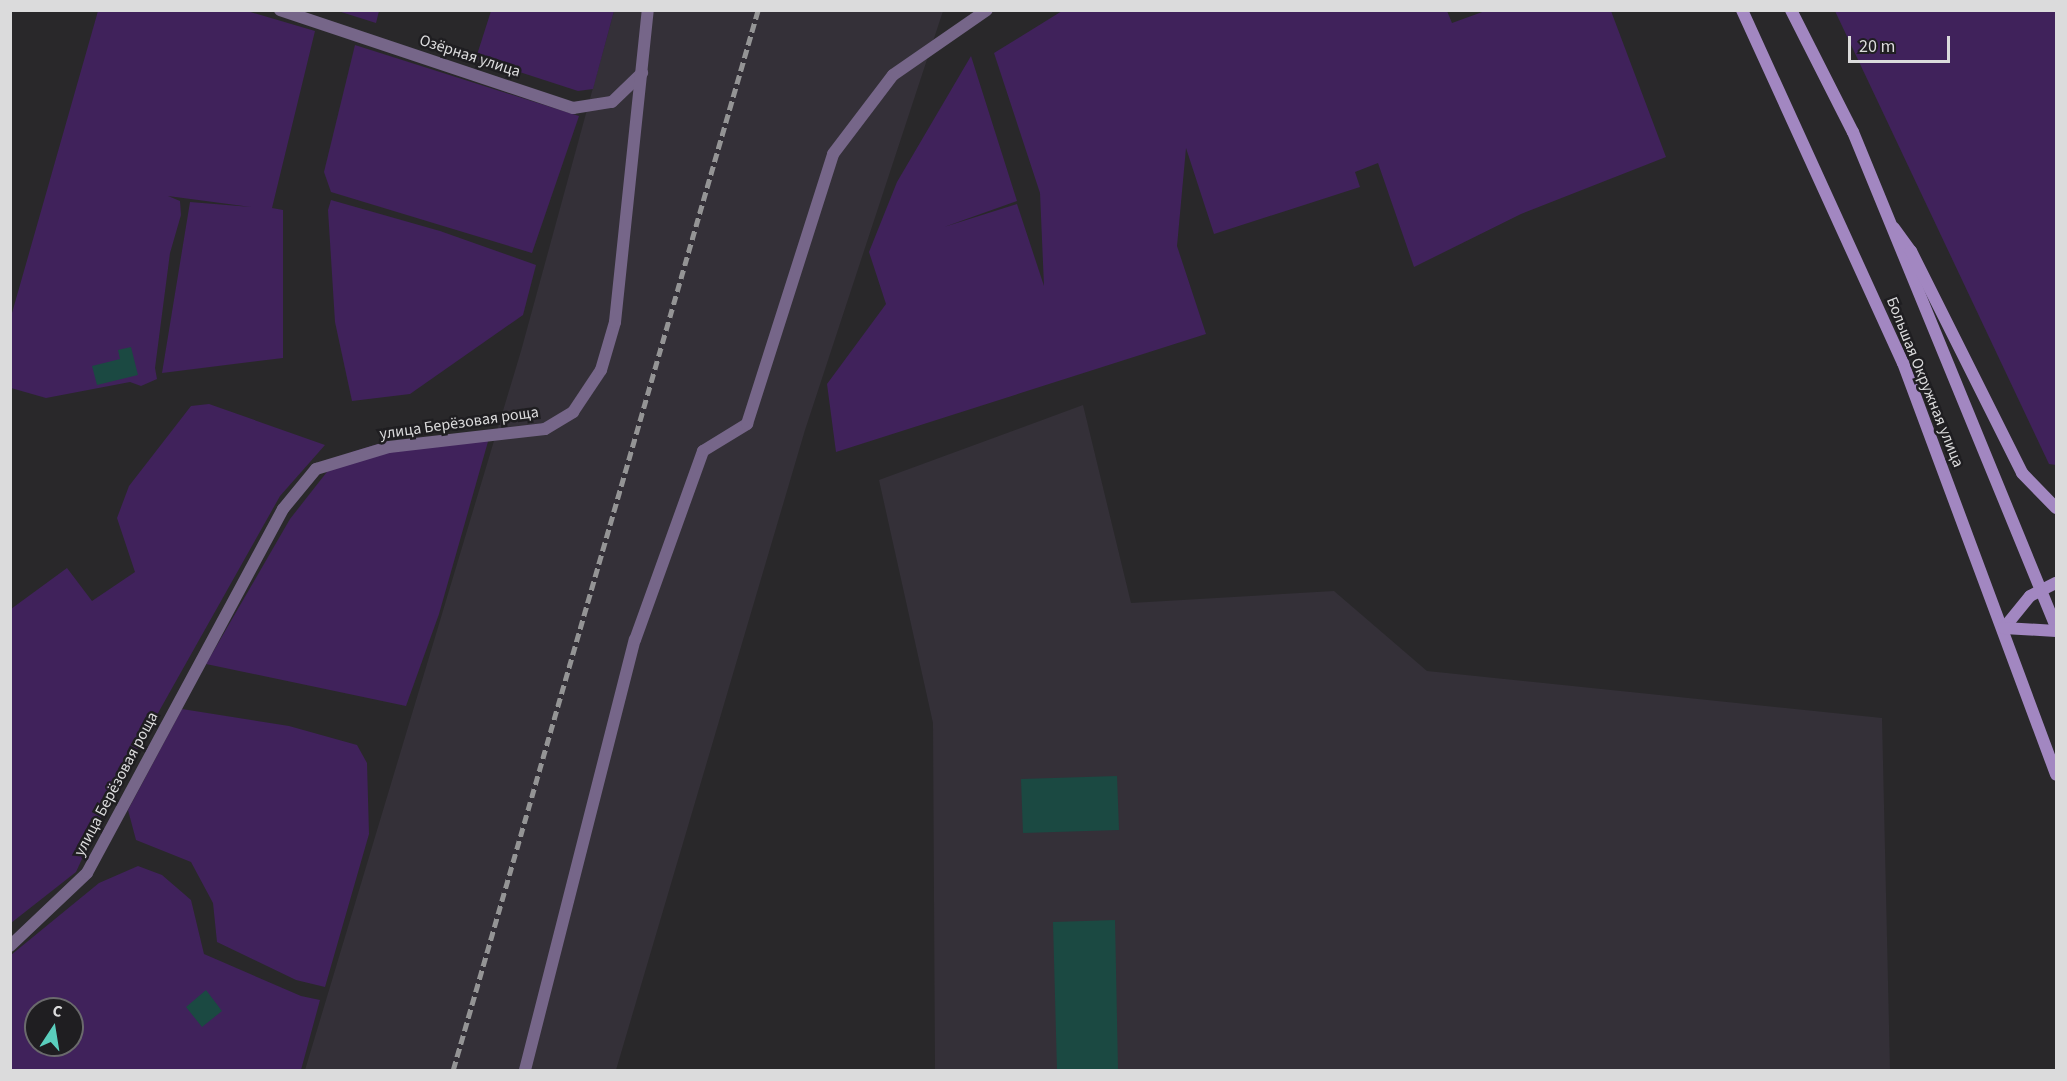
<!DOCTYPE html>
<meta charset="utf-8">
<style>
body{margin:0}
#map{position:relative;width:2067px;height:1081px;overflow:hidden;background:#29282a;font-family:"Source Sans 3",sans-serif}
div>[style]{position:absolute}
.built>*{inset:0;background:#343038}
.green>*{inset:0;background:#40225b}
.building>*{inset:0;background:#1b4942}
.lane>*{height:12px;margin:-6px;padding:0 6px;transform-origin:6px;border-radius:6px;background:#766689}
.secondary>*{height:12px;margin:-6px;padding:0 6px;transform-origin:6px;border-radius:6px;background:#a287c1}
.rail>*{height:4.5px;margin-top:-2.25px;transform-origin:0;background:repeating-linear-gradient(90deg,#949495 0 9px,transparent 0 13.5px)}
span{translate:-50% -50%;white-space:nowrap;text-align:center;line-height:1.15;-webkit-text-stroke:5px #1f1e21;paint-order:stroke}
.street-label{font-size:16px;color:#dbdbdc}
.frame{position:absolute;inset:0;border:12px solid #dbdbdc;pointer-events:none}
.north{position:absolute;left:24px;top:997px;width:60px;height:60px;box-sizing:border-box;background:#1f1e21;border:2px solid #6a6a6c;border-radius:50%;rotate:12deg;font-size:16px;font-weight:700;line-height:24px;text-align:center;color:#dbdbdc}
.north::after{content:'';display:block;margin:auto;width:21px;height:27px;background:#5acebd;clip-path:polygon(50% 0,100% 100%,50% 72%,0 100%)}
.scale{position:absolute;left:1848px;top:36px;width:102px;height:27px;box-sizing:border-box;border:3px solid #dbdbdc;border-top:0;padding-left:8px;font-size:18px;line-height:21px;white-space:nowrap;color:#dbdbdc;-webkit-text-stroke:4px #1f1e21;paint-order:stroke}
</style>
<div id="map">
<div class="built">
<i style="clip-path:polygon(614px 11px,943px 11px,805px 430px,616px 1070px,305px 1070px,521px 351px)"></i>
<i style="clip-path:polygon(1083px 405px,1131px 603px,1334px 591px,1427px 671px,1882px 718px,1890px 1070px,935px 1070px,933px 723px,879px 480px)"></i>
</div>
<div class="green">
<i style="clip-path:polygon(98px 11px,247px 11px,315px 31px,272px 208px,283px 210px,283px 358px,162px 373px,190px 202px,251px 207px,168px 196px,180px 201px,181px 215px,170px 253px,155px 368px,157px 379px,141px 386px,130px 382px,46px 398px,11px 388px,10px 320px)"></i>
<i style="clip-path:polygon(338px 11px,379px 11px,376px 23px)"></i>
<i style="clip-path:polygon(491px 11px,614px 11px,593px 89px,578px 91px,476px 58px)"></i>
<i style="clip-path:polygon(1447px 11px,1452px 23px,1485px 11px,1611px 11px,1666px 157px,1521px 214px,1414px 267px,1378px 163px,1355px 172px,1360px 187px,1214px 234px,1186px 148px,1177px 246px,1206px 334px,836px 452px,827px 384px,886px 304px,869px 252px,897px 182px,971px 56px,1017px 201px,944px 227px,1017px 204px,1044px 286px,1040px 193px,994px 53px,1062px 11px)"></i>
<i style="clip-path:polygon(1835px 11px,2056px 11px,2056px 465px,2049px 464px)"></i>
<i style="clip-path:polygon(355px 45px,579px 116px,532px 253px,331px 192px,324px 172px)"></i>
<i style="clip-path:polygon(331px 200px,440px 231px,536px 265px,523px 315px,410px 394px,352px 401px,335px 322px,328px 210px)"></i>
<i style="clip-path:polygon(209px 404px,325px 445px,280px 496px,108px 802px,76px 872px,11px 923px,11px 609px,67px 568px,92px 601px,135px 572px,117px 518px,129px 486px,191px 406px)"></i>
<i style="clip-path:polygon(489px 438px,439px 614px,406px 706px,206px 664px,290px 519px,330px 468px,352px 452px,385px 442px)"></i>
<i style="clip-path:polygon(182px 709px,289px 726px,357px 745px,367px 763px,369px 834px,325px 987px,296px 980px,217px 942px,213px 903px,191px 862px,136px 840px,128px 810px)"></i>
<i style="clip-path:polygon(evenodd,138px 866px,162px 875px,191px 900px,204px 954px,301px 996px,320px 1000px,301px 1070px,11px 1070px,11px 955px,99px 883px,138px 866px,36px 1009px,72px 1009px,72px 1045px,36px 1045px,36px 1009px)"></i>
</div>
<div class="building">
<i style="clip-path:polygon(131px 347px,138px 375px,97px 385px,92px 366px,120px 359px,118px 350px)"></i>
<i style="clip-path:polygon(1117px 776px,1119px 830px,1023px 833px,1021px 779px)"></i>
<i style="clip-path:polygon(1115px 920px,1118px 1070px,1057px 1070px,1053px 922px)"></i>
<i style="clip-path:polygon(206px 990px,222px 1011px,202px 1027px,186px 1007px)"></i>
</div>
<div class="lane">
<i style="left:280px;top:10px;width:309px;rotate:18.5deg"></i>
<i style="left:573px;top:108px;width:39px;rotate:-9deg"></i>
<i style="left:612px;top:102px;width:42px;rotate:-44deg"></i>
<i style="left:10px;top:946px;width:106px;rotate:-43.5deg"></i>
<i style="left:87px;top:873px;width:413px;rotate:-61.7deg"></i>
<i style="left:283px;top:509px;width:52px;rotate:-50.5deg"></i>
<i style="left:316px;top:469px;width:76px;rotate:-16.8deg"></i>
<i style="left:389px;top:447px;width:157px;rotate:-6.6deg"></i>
<i style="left:545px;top:429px;width:33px;rotate:-31deg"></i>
<i style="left:573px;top:412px;width:50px;rotate:-56.3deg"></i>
<i style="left:601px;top:370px;width:50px;rotate:-73.7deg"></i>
<i style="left:615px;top:322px;width:314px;rotate:-84deg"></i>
<i style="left:525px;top:1070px;width:444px;rotate:-75.7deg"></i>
<i style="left:635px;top:640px;width:201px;rotate:-70.2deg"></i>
<i style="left:703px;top:451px;width:52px;rotate:-31.5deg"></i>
<i style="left:747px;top:424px;width:283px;rotate:-72.3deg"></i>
<i style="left:833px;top:154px;width:99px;rotate:-52.8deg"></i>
<i style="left:893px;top:75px;width:114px;rotate:-34.7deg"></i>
</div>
<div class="secondary">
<i style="left:1742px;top:10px;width:388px;rotate:65.5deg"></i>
<i style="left:1903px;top:363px;width:439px;rotate:69.6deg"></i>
<i style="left:1791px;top:10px;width:137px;rotate:63.1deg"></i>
<i style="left:1853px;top:132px;width:535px;rotate:67.7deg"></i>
<i style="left:1894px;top:228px;width:29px;rotate:54deg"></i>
<i style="left:1911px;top:251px;width:248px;rotate:63.4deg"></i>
<i style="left:2022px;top:473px;width:49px;rotate:45.8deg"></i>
<i style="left:2004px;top:628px;width:41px;rotate:-50.9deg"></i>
<i style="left:2030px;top:596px;width:29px;rotate:-27deg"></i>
<i style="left:2004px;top:628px;width:52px;rotate:3.3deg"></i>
</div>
<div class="rail">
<i style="left:453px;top:1070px;width:1103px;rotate:-73.95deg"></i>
</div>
<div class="street-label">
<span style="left:470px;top:56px;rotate:18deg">Озёрная улица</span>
<span style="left:1925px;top:382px;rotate:68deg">Большая Окружная улица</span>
<span style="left:459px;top:423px;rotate:-8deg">улица Берёзовая роща</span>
<span style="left:116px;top:784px;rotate:-62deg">улица Берёзовая роща</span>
</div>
<div class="frame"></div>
<div class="north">С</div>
<div class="scale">20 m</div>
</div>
